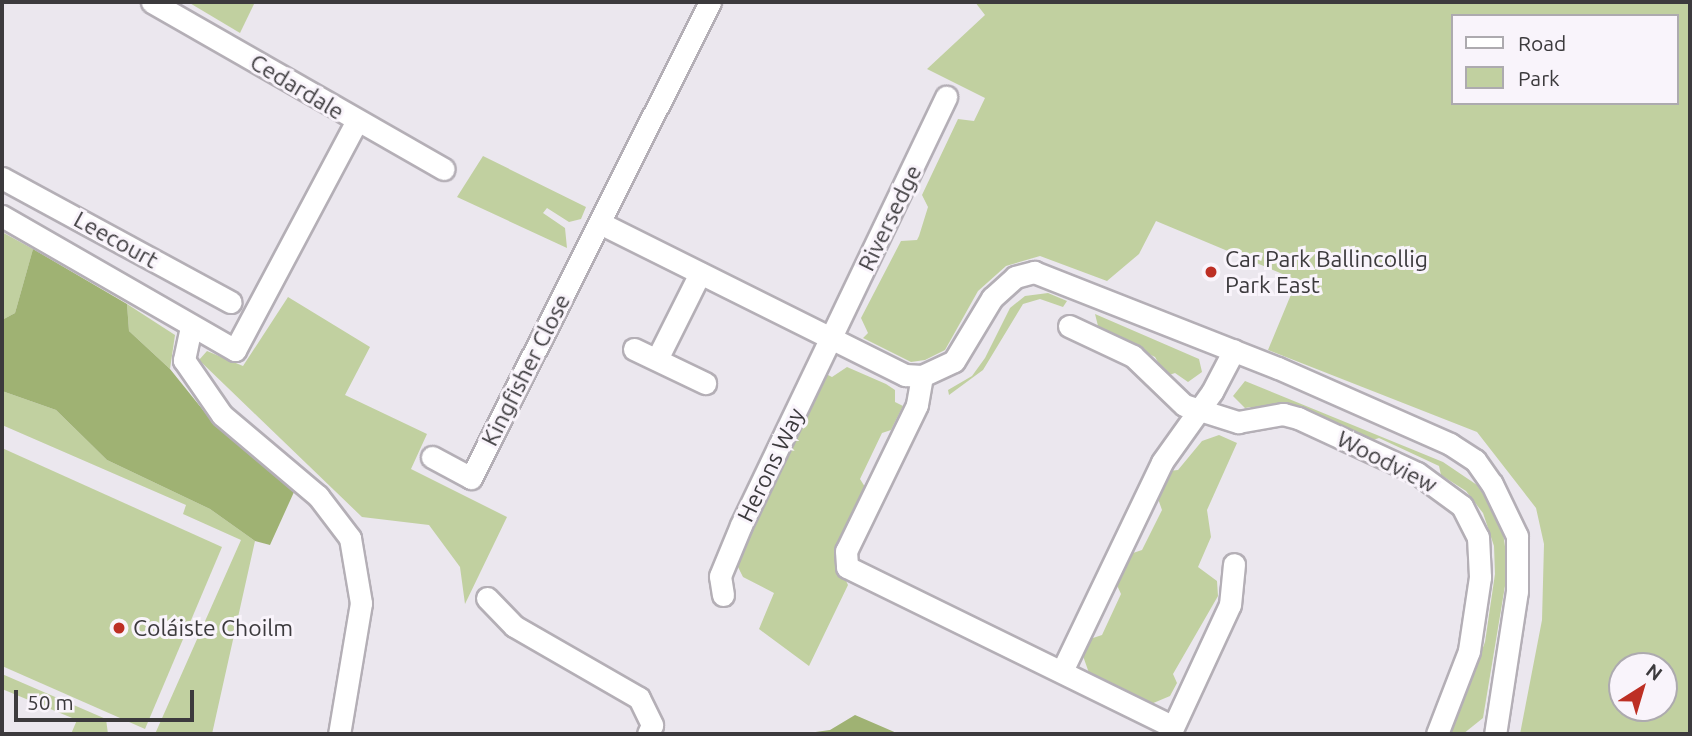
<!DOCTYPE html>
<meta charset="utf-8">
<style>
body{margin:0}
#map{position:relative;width:1692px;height:736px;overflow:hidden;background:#ebe7ee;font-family:Ubuntu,sans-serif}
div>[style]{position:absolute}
.green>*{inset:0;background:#c1d0a0}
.forest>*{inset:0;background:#9fb273}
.roads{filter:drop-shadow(2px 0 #b4afb6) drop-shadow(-2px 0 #b4afb6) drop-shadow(0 2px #b4afb6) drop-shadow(0 -2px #b4afb6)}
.street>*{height:21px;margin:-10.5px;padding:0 10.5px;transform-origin:10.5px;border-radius:10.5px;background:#fff}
.dots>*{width:19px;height:19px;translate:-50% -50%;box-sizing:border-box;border:4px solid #f9f4fb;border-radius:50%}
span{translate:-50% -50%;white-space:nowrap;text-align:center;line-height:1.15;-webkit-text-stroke:6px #f9f4fb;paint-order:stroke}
.street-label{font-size:23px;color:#3c3a3d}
.poi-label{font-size:23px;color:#3c3a3d}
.left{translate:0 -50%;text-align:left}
.frame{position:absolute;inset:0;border:4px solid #3c3a3d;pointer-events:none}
.legend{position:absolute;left:1451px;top:14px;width:228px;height:91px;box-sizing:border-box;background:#f9f4fb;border:2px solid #adaaaf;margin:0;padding:9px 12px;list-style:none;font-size:21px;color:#3c3a3d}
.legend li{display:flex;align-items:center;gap:14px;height:35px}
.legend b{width:35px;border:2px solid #adaaaf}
.north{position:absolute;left:1608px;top:652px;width:70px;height:70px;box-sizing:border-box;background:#f9f4fb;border:2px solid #adaaaf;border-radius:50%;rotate:37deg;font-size:19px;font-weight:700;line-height:28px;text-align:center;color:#3c3a3d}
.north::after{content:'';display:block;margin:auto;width:24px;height:32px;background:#bd2f24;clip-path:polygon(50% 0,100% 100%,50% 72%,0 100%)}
.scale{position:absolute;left:14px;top:690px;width:180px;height:32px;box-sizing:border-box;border:4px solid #3c3a3d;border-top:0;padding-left:9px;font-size:21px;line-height:24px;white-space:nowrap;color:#3c3a3d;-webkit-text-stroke:5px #f9f4fb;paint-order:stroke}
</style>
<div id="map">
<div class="green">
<i style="clip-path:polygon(188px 2px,255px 2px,240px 33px)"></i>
<i style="clip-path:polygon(evenodd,975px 2px,1690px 2px,1690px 734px,1520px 734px,1542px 620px,1544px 544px,1536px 508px,1477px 432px,1268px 350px,1297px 280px,1156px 221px,1139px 254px,1107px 281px,1040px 256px,1006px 266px,978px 291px,945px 350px,925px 360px,911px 362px,863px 338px,868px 333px,861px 318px,901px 241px,917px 240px,919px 236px,928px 207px,922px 195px,958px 119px,974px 121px,985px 98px,927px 69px,985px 15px,975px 2px,1452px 16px,1676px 16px,1676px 103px,1452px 103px,1452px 16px,975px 2px,1622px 666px,1664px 666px,1664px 708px,1622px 708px,1622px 666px)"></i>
<i style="clip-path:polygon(483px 156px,586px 207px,581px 219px,569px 222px,547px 208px,543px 213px,565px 228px,567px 248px,457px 197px)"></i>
<i style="clip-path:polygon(2px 232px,33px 249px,15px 313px,2px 320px)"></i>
<i style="clip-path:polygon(1048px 293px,1067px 301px,1063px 307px,1040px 299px,1023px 304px,983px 370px,949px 395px,948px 390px,972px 376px,985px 358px,1010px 308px,1025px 296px)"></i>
<i style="clip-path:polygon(288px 297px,370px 347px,345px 395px,427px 434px,411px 469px,507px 517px,465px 604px,460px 567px,429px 525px,362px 517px,199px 360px,207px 351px,243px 366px)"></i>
<i style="clip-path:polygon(127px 304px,175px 335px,170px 369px,129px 331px)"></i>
<i style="clip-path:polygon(1095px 314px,1199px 359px,1202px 372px,1188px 382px,1175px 373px,1166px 376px,1155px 357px,1099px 330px)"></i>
<i style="clip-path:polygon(847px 367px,886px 384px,895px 390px,895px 402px,903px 406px,891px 430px,882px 433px,860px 479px,865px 487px,834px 555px,848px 585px,809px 666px,759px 629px,774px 593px,743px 577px,737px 565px,826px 374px,832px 377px)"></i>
<i style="clip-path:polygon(1245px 381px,1443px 462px,1477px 485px,1491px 506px,1503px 532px,1508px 568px,1483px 718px,1463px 734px,1451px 733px,1485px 642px,1495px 574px,1494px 546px,1483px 513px,1466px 491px,1441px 475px,1439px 466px,1379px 438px,1370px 441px,1290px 405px,1253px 412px,1251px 407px,1245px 408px,1233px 396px)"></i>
<i style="clip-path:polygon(2px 391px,56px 410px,107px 460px,210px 509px,255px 541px,212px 734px,155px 734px,241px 540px,183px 514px,186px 505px,2px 425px)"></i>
<i style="clip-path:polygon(1219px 435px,1237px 443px,1207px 510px,1211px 537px,1198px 567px,1217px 581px,1218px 596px,1173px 674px,1177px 683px,1170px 696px,1151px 704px,1089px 673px,1083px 656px,1090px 639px,1102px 635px,1121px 594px,1116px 583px,1130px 554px,1142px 550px,1162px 510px,1157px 496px,1169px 471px,1178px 470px,1202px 441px)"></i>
<i style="clip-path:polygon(2px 448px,222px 547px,145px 729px,2px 666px)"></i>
<i style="clip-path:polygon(2px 674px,106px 719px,108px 734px,71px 734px,77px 720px,2px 689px)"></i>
</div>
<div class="forest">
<i style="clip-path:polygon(33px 249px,127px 304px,129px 331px,170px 369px,207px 415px,294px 492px,270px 545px,255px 541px,210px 509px,107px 460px,56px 410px,2px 391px,2px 320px,15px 313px)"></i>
<i style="clip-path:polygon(855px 715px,899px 734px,801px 734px,830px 730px)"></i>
</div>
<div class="roads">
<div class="street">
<i style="left:152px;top:2px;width:336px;rotate:29.8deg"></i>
<i style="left:2px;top:178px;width:260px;rotate:28.5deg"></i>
<i style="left:2px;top:216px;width:269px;rotate:29.9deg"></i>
<i style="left:235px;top:350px;width:258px;rotate:-62deg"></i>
<i style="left:600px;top:223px;width:341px;rotate:26.5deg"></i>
<i style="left:905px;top:375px;width:17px;rotate:3deg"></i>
<i style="left:922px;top:376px;width:35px;rotate:-25deg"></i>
<i style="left:954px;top:361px;width:74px;rotate:-58.9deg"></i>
<i style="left:992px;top:298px;width:31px;rotate:-42deg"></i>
<i style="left:1015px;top:277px;width:20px;rotate:-15deg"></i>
<i style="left:1034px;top:272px;width:262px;rotate:21.5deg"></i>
<i style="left:1278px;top:368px;width:188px;rotate:23.8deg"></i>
<i style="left:1450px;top:444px;width:30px;rotate:33deg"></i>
<i style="left:1475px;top:460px;width:29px;rotate:55deg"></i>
<i style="left:1492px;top:484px;width:58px;rotate:64.3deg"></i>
<i style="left:1517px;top:536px;width:55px;rotate:90deg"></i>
<i style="left:1517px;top:591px;width:145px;rotate:98.7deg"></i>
<i style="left:1069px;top:326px;width:71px;rotate:25.1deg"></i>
<i style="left:1133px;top:356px;width:71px;rotate:43.9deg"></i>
<i style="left:1184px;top:405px;width:57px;rotate:17.5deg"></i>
<i style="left:1238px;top:422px;width:46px;rotate:-10.1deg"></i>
<i style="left:1283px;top:414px;width:16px;rotate:15deg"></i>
<i style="left:1298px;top:418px;width:131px;rotate:24.8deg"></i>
<i style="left:1417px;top:473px;width:56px;rotate:36.3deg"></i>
<i style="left:1462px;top:506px;width:35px;rotate:63deg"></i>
<i style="left:1478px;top:537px;width:40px;rotate:87.1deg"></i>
<i style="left:1480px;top:577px;width:75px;rotate:98.5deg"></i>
<i style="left:1469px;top:651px;width:89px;rotate:111.1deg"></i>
<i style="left:191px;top:327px;width:34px;rotate:102deg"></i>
<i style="left:184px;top:360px;width:67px;rotate:55.4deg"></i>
<i style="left:222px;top:415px;width:126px;rotate:40.2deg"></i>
<i style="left:318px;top:496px;width:53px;rotate:52.7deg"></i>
<i style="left:350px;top:538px;width:66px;rotate:80.4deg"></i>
<i style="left:361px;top:603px;width:133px;rotate:99.5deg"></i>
<i style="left:634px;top:349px;width:79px;rotate:25.6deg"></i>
<i style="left:657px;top:359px;width:96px;rotate:-63.4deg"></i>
<i style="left:922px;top:376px;width:29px;rotate:100deg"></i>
<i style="left:917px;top:405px;width:162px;rotate:115.9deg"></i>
<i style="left:846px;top:551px;width:16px;rotate:86deg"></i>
<i style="left:847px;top:567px;width:363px;rotate:26.1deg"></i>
<i style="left:432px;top:457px;width:44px;rotate:28.3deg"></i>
<i style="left:471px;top:478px;width:533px;rotate:-63.34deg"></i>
<i style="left:723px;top:595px;width:19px;rotate:-99deg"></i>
<i style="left:720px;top:576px;width:55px;rotate:-67.6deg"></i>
<i style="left:741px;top:525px;width:475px;rotate:-64.4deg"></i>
<i style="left:487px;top:598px;width:39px;rotate:46deg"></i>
<i style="left:514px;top:626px;width:144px;rotate:29.9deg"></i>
<i style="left:639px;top:698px;width:30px;rotate:64deg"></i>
<i style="left:652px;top:725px;width:10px;rotate:114deg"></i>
<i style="left:1062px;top:671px;width:232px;rotate:-64.4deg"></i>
<i style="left:1162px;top:462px;width:86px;rotate:-54.5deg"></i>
<i style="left:1212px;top:392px;width:47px;rotate:-62.4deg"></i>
<i style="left:1170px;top:734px;width:142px;rotate:-65.1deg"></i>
<i style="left:1230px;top:605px;width:41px;rotate:-84.4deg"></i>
</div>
</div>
<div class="dots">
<i style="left:1211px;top:272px;background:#bd2f24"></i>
<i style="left:119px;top:628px;background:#bd2f24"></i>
</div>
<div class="street-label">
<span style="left:297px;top:87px;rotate:31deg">Cedardale</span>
<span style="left:890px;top:218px;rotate:-64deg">Riversedge</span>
<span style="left:116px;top:240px;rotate:29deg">Leecourt</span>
<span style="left:526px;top:370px;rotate:-63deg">Kingfisher Close</span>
<span style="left:1387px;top:462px;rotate:27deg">Woodview</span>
<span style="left:771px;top:465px;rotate:-64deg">Herons Way</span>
</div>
<div class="poi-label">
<span class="left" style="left:1225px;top:272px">Car Park Ballincollig<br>Park East</span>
<span class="left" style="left:133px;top:628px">Coláiste Choilm</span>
</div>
<div class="frame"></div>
<ul class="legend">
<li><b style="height:9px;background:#fff"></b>Road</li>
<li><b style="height:19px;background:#c1d0a0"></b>Park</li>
</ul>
<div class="north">N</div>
<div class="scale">50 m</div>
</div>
